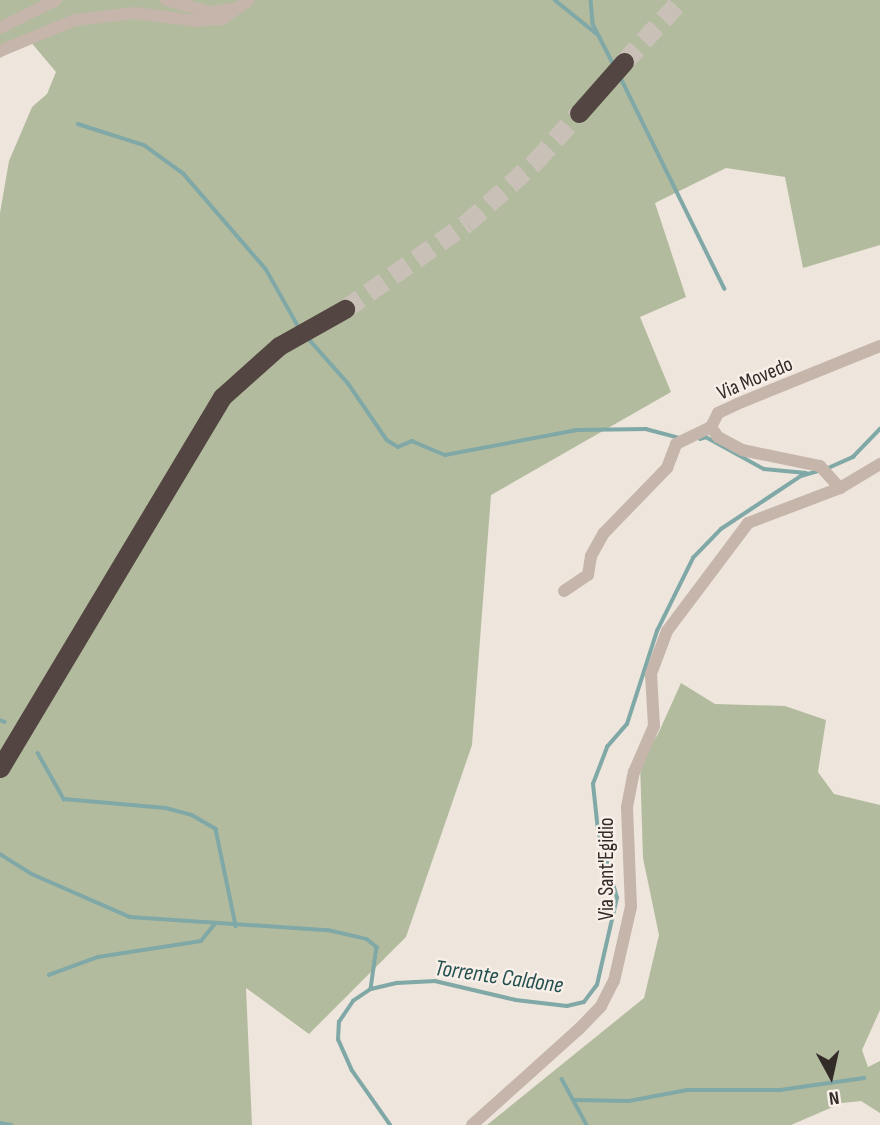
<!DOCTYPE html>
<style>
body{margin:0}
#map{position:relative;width:880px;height:1125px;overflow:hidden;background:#eee5dc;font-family:"Sofia Sans Condensed",sans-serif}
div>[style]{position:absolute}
.green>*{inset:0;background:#b3bb9e}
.stream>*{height:3.5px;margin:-1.75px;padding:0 1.75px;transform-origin:1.75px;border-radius:1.75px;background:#7fa8a7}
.highway-tunnel>*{height:19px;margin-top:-9.5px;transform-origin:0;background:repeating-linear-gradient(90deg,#c9c0b8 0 19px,transparent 0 29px)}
.minor>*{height:12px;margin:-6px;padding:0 6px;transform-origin:6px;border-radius:6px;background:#c5b5aa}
.highway>*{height:19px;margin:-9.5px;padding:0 9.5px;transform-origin:9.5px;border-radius:9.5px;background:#534541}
span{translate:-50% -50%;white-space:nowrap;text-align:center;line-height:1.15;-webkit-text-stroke:5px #f7efe8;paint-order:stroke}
.street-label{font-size:21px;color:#332b28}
.water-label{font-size:23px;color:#244f4f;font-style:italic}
.north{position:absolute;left:796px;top:1041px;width:70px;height:70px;-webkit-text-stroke:5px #f7efe8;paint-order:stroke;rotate:172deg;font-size:19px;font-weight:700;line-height:28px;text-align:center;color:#332b28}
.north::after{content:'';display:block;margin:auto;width:24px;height:32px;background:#332b28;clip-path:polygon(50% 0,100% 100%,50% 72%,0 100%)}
</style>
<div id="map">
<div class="green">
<i style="clip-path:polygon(0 0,880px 0,880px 245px,803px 268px,785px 177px,726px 168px,655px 203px,686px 297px,640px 317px,671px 392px,491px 495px,472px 745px,406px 937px,309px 1034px,246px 988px,252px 1125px,0 1125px,0 213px,9px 161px,32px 107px,47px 94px,56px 72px,30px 41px,0 58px)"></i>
<i style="clip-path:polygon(681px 683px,715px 704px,785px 706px,826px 720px,818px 772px,834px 794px,880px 805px,880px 1010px,862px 1050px,868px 1067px,880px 1061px,880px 1113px,861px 1101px,842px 1103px,791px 1125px,487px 1125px,644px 998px,659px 935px,643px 858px,640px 762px,658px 734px)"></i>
</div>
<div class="stream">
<i style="left:555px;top:0;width:54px;rotate:39deg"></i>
<i style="left:591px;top:0;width:24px;rotate:85deg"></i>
<i style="left:593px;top:24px;width:44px;rotate:62.9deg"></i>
<i style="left:620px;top:76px;width:237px;rotate:63.8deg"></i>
<i style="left:78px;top:124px;width:69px;rotate:17.7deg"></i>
<i style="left:144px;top:145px;width:48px;rotate:35.7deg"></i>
<i style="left:183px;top:173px;width:127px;rotate:49.2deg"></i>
<i style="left:266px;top:269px;width:69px;rotate:60.5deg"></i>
<i style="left:307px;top:337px;width:62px;rotate:48.3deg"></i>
<i style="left:348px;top:383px;width:69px;rotate:55.6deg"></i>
<i style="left:387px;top:440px;width:13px;rotate:32deg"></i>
<i style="left:398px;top:447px;width:15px;rotate:-23deg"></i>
<i style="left:412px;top:441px;width:36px;rotate:23deg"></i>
<i style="left:445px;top:455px;width:134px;rotate:-10.7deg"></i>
<i style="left:577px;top:430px;width:69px;rotate:-0.8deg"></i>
<i style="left:646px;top:429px;width:34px;rotate:15deg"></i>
<i style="left:700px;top:439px;width:6px;rotate:-18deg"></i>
<i style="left:706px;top:437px;width:66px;rotate:28.9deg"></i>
<i style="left:764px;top:469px;width:42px;rotate:5.4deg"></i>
<i style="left:826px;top:469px;width:30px;rotate:-24deg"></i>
<i style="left:853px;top:457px;width:39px;rotate:-46deg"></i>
<i style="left:0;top:720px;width:5px;rotate:22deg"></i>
<i style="left:38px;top:753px;width:53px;rotate:60.5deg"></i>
<i style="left:64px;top:799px;width:102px;rotate:5deg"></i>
<i style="left:166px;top:808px;width:27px;rotate:15deg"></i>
<i style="left:192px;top:815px;width:28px;rotate:30deg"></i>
<i style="left:216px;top:829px;width:99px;rotate:78.3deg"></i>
<i style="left:0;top:854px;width:38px;rotate:32deg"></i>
<i style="left:32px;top:874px;width:107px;rotate:23.7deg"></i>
<i style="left:130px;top:917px;width:198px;rotate:3.8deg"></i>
<i style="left:328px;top:930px;width:40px;rotate:13deg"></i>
<i style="left:367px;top:939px;width:13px;rotate:39deg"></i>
<i style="left:377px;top:947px;width:42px;rotate:98.1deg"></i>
<i style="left:49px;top:975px;width:52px;rotate:-20.2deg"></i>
<i style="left:98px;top:957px;width:104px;rotate:-8.8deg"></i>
<i style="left:201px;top:941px;width:22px;rotate:-51deg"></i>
<i style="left:562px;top:1079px;width:52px;rotate:61.5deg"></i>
<i style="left:574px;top:1100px;width:55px;rotate:1deg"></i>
<i style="left:629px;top:1101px;width:59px;rotate:-10.7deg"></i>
<i style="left:687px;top:1090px;width:93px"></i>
<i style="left:780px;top:1090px;width:85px;rotate:-8.1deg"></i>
<i style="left:0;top:1123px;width:11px;rotate:10deg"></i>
<i style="left:390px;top:1125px;width:66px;rotate:-125.1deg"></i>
<i style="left:352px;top:1071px;width:34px;rotate:-114deg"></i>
<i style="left:338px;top:1040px;width:18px;rotate:-87deg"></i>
<i style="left:339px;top:1022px;width:25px;rotate:-56deg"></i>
<i style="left:353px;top:1001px;width:22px;rotate:-34deg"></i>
<i style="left:371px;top:989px;width:27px;rotate:-13deg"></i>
<i style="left:397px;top:983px;width:38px;rotate:-3deg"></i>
<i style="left:435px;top:981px;width:83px;rotate:13.2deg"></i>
<i style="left:516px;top:1000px;width:51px;rotate:6.7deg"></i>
<i style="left:567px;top:1006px;width:17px;rotate:-13deg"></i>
<i style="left:584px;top:1002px;width:21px;rotate:-53deg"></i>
<i style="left:597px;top:985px;width:89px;rotate:-77.1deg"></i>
<i style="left:617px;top:898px;width:70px;rotate:-105.8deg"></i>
<i style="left:598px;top:831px;width:47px;rotate:-96.1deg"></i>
<i style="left:593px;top:784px;width:40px;rotate:-69deg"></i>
<i style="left:607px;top:747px;width:30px;rotate:-49deg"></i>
<i style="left:627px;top:724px;width:98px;rotate:-72.1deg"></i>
<i style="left:657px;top:631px;width:81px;rotate:-63.7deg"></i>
<i style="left:693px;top:558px;width:40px;rotate:-46deg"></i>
<i style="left:721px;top:529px;width:96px;rotate:-33.5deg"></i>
<i style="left:801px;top:476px;width:18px;rotate:-16deg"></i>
</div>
<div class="highway-tunnel">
<i style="left:624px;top:62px;width:84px;rotate:-47.4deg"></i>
<i style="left:345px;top:309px;width:149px;rotate:-35.2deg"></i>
<i style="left:467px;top:223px;width:93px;rotate:-41.9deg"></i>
<i style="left:536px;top:161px;width:64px;rotate:-48.1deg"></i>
</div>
<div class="minor">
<i style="left:166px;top:0;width:45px;rotate:15.6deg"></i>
<i style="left:209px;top:12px;width:24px;rotate:-7deg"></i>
<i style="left:0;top:28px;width:63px;rotate:-26.6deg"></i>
<i style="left:0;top:51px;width:81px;rotate:-22.5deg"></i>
<i style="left:75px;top:20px;width:60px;rotate:-6.7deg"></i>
<i style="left:135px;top:13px;width:63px;rotate:7.4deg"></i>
<i style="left:197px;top:21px;width:25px;rotate:-5deg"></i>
<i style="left:222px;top:19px;width:33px;rotate:-35deg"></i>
<i style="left:711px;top:427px;width:16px;rotate:-63deg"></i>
<i style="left:718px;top:413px;width:21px;rotate:-25deg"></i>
<i style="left:737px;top:404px;width:154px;rotate:-22.1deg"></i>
<i style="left:711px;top:427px;width:12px;rotate:55deg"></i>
<i style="left:718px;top:437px;width:27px;rotate:28deg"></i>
<i style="left:742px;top:450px;width:80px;rotate:11.6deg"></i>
<i style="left:820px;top:466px;width:30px;rotate:48deg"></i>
<i style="left:564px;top:591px;width:29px;rotate:-34deg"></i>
<i style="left:588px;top:575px;width:19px;rotate:-81deg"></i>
<i style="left:591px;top:556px;width:26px;rotate:-61deg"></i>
<i style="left:604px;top:533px;width:91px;rotate:-45.9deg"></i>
<i style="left:667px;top:468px;width:26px;rotate:-69deg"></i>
<i style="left:676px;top:444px;width:39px;rotate:-26deg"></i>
<i style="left:472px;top:1125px;width:144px;rotate:-41.9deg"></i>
<i style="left:579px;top:1029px;width:32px;rotate:-46deg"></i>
<i style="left:601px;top:1006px;width:28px;rotate:-63deg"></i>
<i style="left:614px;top:981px;width:76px;rotate:-77.1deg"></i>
<i style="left:631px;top:907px;width:100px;rotate:-92.3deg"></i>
<i style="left:627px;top:807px;width:36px;rotate:-79deg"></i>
<i style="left:634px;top:772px;width:50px;rotate:-66.5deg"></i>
<i style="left:654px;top:726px;width:52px;rotate:-93.3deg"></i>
<i style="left:651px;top:674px;width:46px;rotate:-69.6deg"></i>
<i style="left:667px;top:631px;width:135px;rotate:-53.1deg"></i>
<i style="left:748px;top:523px;width:98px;rotate:-20.8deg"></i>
<i style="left:840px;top:488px;width:47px;rotate:-31deg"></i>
</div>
<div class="highway">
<i style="left:579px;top:113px;width:68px;rotate:-48.6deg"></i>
<i style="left:0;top:768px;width:432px;rotate:-59.1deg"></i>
<i style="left:222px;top:397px;width:76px;rotate:-41.8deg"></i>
<i style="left:279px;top:346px;width:76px;rotate:-29.3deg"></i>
</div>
<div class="street-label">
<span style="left:755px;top:379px;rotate:-23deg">Via Movedo</span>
<span style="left:607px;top:869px;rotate:-90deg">Via Sant'Egidio</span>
</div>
<div class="water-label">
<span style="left:499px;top:977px;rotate:8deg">Torrente Caldone</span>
</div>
<div class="north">N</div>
</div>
